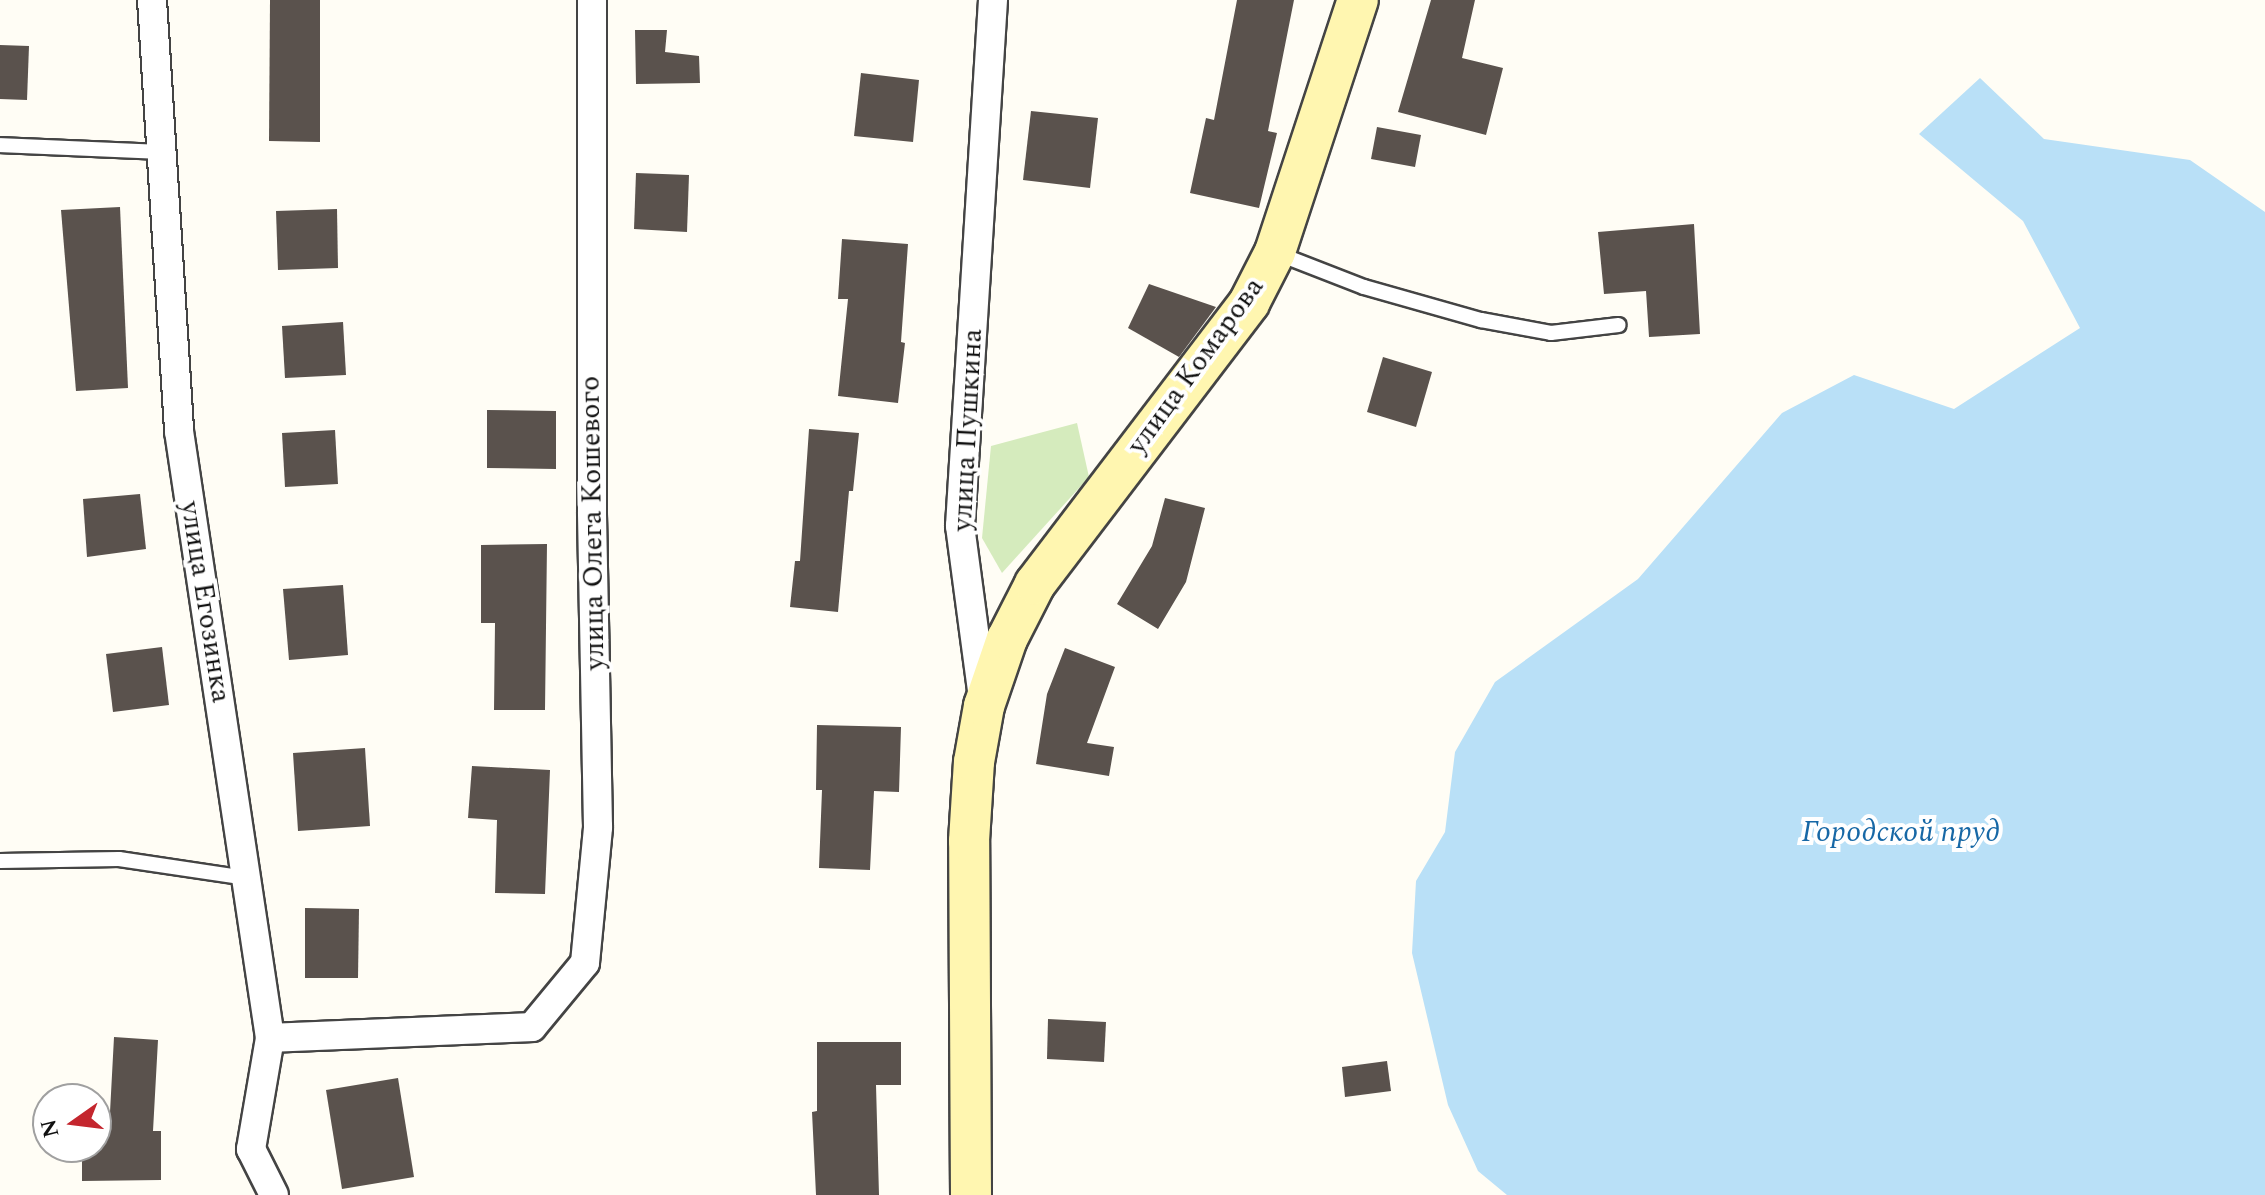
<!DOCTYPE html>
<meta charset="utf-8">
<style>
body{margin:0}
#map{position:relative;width:2265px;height:1195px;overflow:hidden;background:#fffdf5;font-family:Spectral,serif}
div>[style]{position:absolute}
.green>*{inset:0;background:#d5ebbd}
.water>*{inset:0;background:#b9e0f7}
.building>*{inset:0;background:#5a524d}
.roads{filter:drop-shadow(2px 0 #444) drop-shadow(-2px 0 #444) drop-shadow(0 2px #444) drop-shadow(0 -2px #444)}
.lane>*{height:14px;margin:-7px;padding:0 7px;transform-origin:7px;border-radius:7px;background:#fff}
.street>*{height:28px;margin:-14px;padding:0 14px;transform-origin:14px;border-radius:14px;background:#fff}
.secondary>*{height:40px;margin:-20px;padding:0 20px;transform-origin:20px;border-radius:20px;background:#fff6b0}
span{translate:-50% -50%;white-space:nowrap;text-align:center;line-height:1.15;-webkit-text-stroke:8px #fff;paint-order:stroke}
.street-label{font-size:28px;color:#111}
.water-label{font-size:30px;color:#1768a6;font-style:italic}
.north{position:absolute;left:32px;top:1083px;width:80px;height:80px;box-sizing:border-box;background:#fff;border:2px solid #a0a0a0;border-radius:50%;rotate:256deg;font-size:22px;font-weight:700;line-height:32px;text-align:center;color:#111}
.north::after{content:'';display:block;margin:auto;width:28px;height:36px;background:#c4262e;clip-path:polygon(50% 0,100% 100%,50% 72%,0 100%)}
</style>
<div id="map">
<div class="green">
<i style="clip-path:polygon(1077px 423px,1089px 477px,1002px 573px,982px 538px,991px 446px)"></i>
</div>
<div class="water">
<i style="clip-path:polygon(1980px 78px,2044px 139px,2190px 160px,2265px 212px,2265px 1195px,1507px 1195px,1478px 1171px,1448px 1105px,1412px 953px,1416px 881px,1445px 832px,1455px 752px,1495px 682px,1638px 579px,1782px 413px,1854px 375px,1954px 409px,2080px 328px,2023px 221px,1919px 134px)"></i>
</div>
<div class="building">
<i style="clip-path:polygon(270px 0,320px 0,320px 142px,269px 141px)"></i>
<i style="clip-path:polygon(1237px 0,1294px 0,1268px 131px,1277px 133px,1259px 208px,1190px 193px,1206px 118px,1214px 120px)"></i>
<i style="clip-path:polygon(1431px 0,1475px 0,1462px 58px,1503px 68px,1486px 135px,1398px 112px)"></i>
<i style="clip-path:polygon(635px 30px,667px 30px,665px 52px,699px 56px,700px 83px,636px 84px)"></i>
<i style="clip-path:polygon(0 45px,29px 46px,27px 100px,0 99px)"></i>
<i style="clip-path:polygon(861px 73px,919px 80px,913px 142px,854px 136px)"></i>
<i style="clip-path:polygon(1031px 111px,1098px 118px,1090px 188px,1023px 180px)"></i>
<i style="clip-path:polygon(1377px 127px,1421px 135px,1415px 167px,1371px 159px)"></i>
<i style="clip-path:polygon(636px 173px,689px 175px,687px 232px,634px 229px)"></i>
<i style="clip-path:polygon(120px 207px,128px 388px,76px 391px,61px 210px)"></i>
<i style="clip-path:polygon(337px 209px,338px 268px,278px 270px,276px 211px)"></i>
<i style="clip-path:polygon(1694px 224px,1700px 334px,1649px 337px,1646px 291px,1604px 294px,1598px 232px)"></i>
<i style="clip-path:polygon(842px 239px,908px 244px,901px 342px,905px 343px,898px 403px,838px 396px,848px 299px,838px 299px)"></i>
<i style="clip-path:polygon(1149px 284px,1216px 307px,1179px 357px,1128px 328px)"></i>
<i style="clip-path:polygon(343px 322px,346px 375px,285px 378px,282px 326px)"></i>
<i style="clip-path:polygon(1383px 357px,1432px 372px,1416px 427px,1367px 412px)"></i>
<i style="clip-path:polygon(487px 410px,556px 411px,556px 469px,487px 468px)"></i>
<i style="clip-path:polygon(809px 429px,859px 433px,853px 491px,849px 491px,838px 612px,790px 607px,795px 561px,800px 561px)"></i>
<i style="clip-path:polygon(335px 430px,338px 484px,285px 487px,282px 433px)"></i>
<i style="clip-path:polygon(140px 494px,146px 549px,87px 557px,83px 499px)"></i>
<i style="clip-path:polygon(1165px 498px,1205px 508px,1186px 582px,1158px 629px,1117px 604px,1152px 546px)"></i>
<i style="clip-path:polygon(547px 544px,545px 710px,494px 710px,495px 623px,481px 623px,481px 545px)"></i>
<i style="clip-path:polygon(343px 585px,348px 655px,289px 660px,283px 589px)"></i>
<i style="clip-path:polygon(162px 647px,169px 705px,113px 712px,106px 654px)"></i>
<i style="clip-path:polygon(1065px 648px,1115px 667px,1087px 743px,1114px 747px,1109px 776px,1036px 764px,1047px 694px)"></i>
<i style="clip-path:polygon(817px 725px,901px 727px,899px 792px,874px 791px,870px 870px,819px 868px,822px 790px,816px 790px)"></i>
<i style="clip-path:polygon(365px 748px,370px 826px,298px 831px,293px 753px)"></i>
<i style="clip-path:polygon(472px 766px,550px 770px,545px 894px,495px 893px,497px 820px,468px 818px)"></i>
<i style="clip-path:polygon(305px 908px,359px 909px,358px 978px,305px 978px)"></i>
<i style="clip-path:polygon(1048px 1019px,1106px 1022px,1104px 1062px,1047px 1059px)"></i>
<i style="clip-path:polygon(114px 1037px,158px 1040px,153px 1131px,161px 1131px,161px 1180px,82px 1181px,82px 1147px,96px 1147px,96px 1131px,109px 1131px)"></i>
<i style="clip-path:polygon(817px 1042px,901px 1042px,901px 1085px,876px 1085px,879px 1195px,816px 1195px,812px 1112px,817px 1111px)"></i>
<i style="clip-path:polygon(1387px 1061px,1391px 1091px,1345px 1097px,1342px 1067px)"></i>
<i style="clip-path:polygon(398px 1078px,414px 1177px,342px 1189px,326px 1090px)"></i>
</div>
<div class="roads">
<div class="lane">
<i style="left:0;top:145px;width:161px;rotate:2.5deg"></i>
<i style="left:1279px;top:254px;width:91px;rotate:21.2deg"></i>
<i style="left:1364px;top:287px;width:122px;rotate:15.8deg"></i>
<i style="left:1481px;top:320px;width:71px;rotate:10.5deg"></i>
<i style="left:1551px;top:333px;width:68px;rotate:-6.7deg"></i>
<i style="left:0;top:861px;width:119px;rotate:-1deg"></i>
<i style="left:119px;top:859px;width:128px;rotate:8.5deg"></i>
</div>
<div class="street">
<i style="left:152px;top:0;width:432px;rotate:86.4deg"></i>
<i style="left:179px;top:431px;width:614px;rotate:81.47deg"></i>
<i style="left:270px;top:1038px;width:113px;rotate:99.7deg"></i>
<i style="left:251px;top:1149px;width:51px;rotate:63.4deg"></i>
<i style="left:983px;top:698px;width:174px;rotate:-97.6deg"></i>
<i style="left:960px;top:526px;width:527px;rotate:-86.41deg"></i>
<i style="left:270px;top:1038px;width:262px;rotate:-2.4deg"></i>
<i style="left:532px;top:1027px;width:83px;rotate:-50.4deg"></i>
<i style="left:585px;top:963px;width:137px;rotate:-84.5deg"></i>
<i style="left:598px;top:827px;width:315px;rotate:-91.1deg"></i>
<i style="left:592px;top:512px;width:512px;rotate:-90deg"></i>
</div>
<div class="secondary">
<i style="left:971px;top:1195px;width:354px;rotate:-90.3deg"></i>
<i style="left:969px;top:841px;width:79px;rotate:-86.4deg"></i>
<i style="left:974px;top:762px;width:57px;rotate:-79.9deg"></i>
<i style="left:984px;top:706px;width:71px;rotate:-71.1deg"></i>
<i style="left:1007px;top:639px;width:62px;rotate:-63deg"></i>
<i style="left:1035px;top:584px;width:353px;rotate:-52.7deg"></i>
<i style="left:1249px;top:303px;width:57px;rotate:-63deg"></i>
<i style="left:1275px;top:252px;width:265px;rotate:-71.8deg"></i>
</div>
</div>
<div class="street-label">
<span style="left:1196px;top:366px;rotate:-54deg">улица Комарова</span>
<span style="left:968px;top:430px;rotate:-87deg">улица Пушкина</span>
<span style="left:593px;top:523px;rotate:-91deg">улица Олега Кошевого</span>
<span style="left:205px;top:602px;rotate:81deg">улица Егозинка</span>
</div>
<div class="water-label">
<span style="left:1901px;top:832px">Городской пруд</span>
</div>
<div class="north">N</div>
</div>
